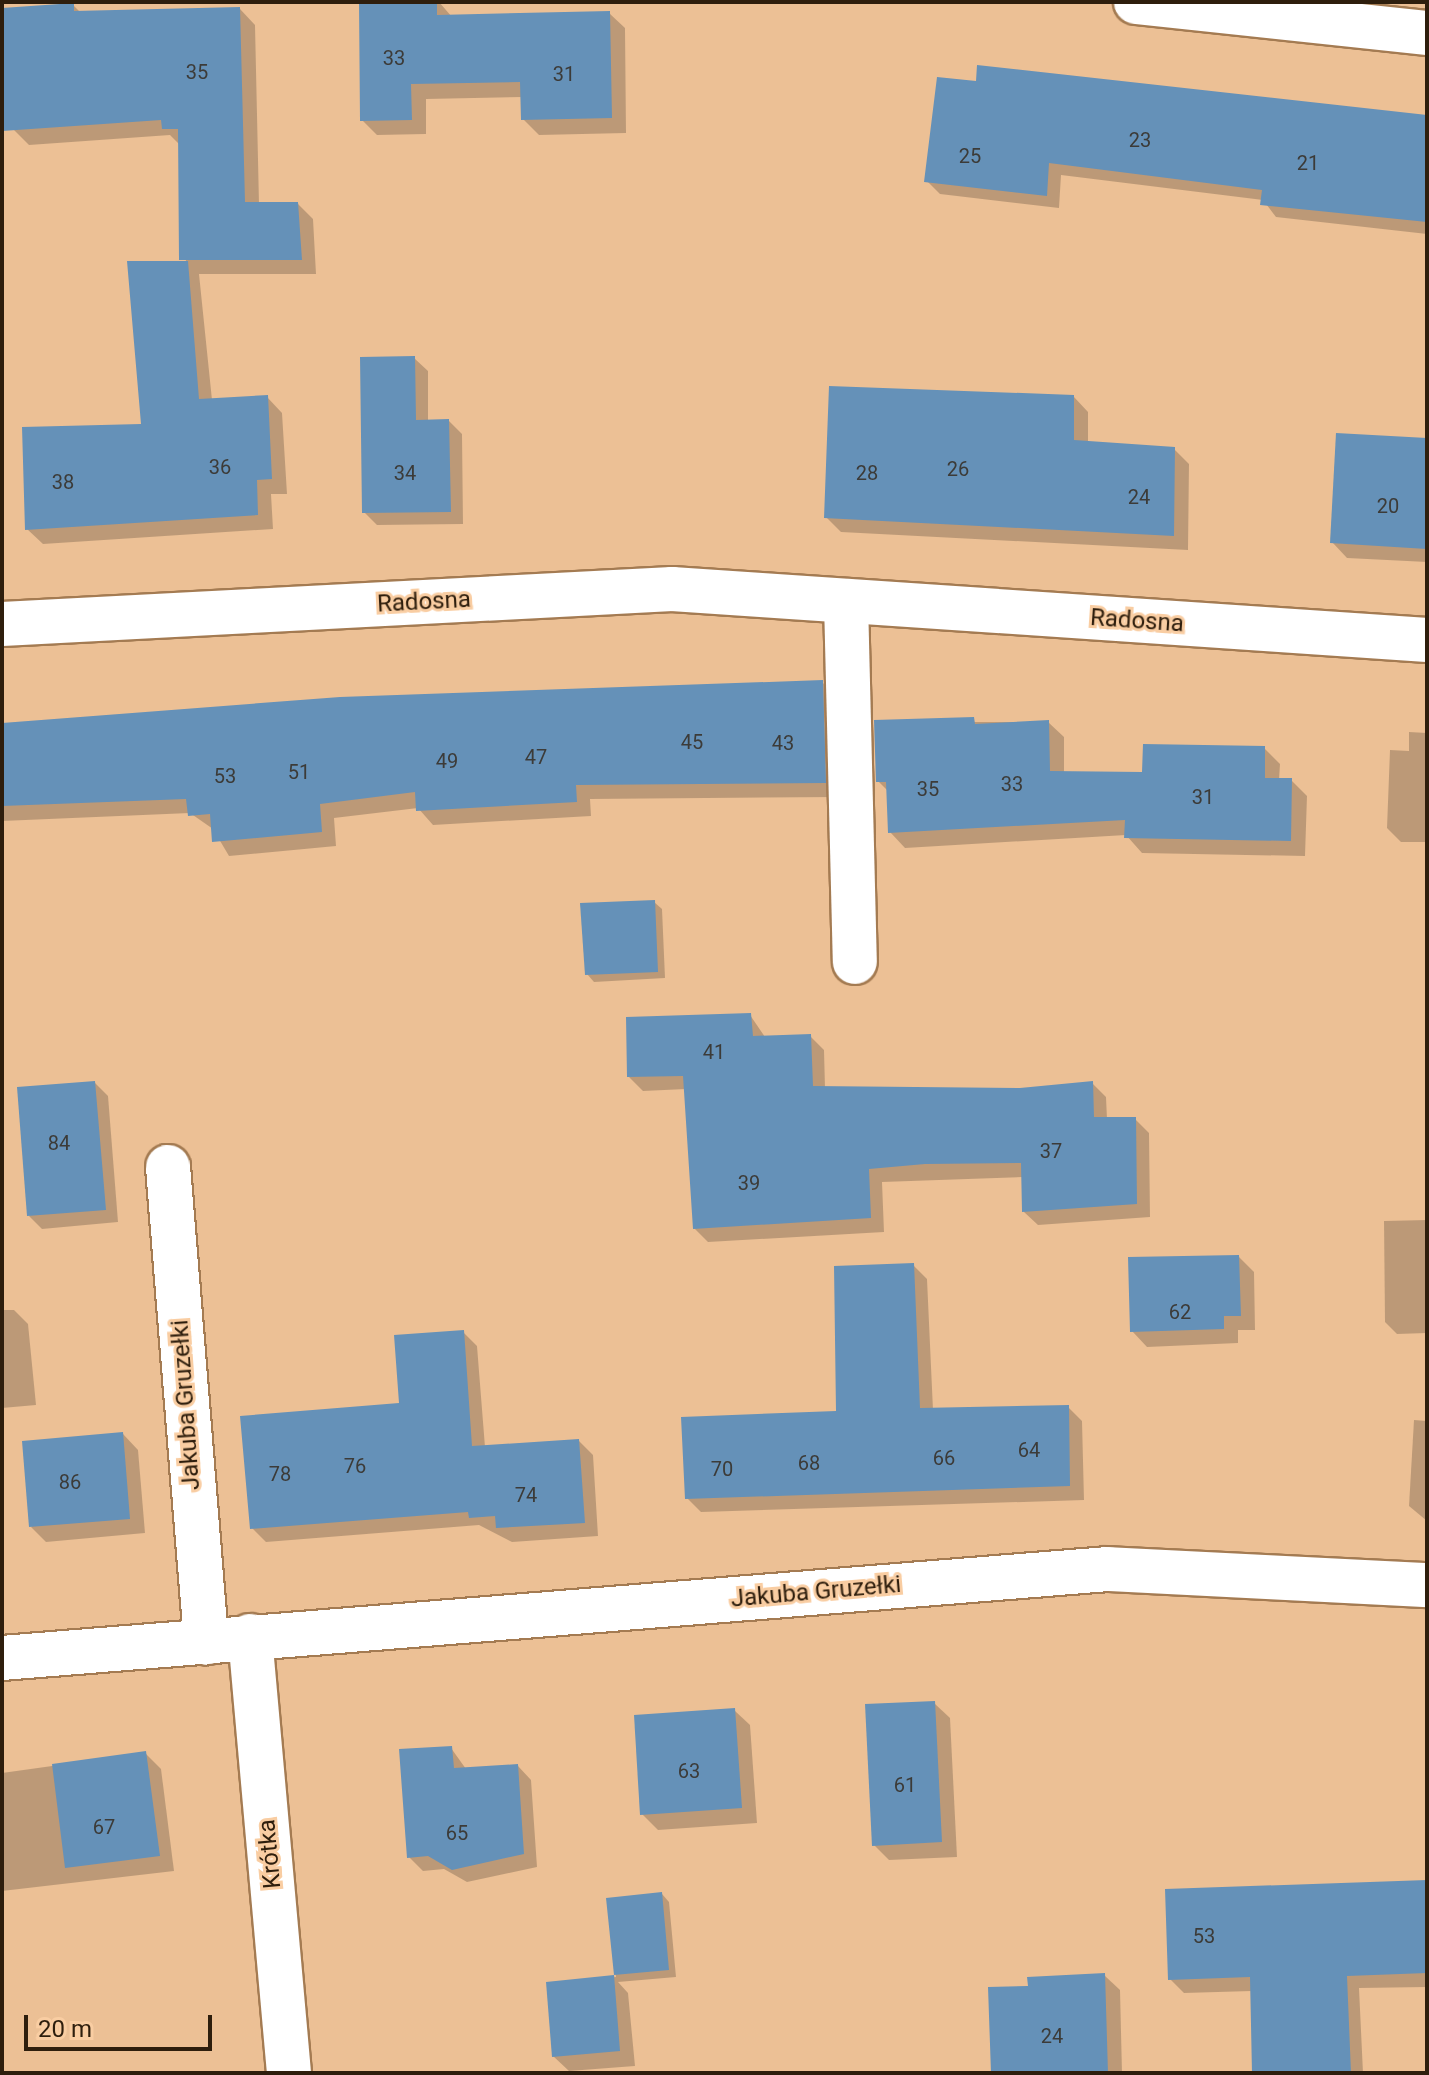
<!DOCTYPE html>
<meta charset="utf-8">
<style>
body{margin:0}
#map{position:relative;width:1429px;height:2075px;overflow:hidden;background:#ecc095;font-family:Roboto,sans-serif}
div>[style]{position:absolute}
.shadow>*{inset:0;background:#0003}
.building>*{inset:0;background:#6591b8}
.roads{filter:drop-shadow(2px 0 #a47b52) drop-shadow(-2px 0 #a47b52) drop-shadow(0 2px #a47b52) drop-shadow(0 -2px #a47b52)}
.minor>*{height:44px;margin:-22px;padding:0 22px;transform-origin:22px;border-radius:22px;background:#fff}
span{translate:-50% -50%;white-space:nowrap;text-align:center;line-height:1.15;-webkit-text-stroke:6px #f9cda2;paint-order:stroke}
.number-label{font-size:20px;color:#3c3b38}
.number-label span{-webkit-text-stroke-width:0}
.street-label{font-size:24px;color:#2e1e0d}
.frame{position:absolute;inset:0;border:4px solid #2e1e0d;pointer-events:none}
.scale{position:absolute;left:24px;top:2015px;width:188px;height:36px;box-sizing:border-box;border:4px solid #2e1e0d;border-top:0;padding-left:10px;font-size:24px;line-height:28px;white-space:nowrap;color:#2e1e0d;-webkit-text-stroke:6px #f9cda2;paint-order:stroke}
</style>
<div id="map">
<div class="shadow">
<i style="clip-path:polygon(361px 2px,439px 2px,452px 17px,609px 13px,625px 28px,626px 133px,539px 135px,523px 119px,523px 97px,426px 99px,426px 134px,377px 135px,362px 120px)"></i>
<i style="clip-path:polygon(73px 5px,81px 13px,240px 9px,255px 25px,259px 204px,298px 204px,313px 219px,316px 274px,199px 274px,212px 400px,267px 397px,282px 413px,287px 494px,271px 494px,273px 529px,43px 544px,27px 529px,143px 426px,186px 263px,180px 145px,170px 135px,29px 145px,13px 129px,2px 103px,2px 10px)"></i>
<i style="clip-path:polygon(938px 79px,1427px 116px,1427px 234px,1276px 217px,1263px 200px,1061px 175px,1059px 208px,940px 194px,927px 181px)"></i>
<i style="clip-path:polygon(414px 358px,428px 371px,428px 421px,449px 421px,462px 434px,463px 524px,377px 525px,364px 512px)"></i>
<i style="clip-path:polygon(1074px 397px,1088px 412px,1088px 443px,1174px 449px,1189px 464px,1188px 550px,841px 532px,826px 517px)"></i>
<i style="clip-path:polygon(1427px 440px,1427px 562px,1347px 558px,1332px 542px)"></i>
<i style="clip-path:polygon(822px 682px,837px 697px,840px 797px,590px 799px,591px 816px,433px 825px,418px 808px,334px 818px,336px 846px,229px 856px,213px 829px,190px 813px,2px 821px,2px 724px)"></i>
<i style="clip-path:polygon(876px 722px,1048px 722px,1064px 737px,1064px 773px,1144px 774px,1264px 748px,1280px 764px,1279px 780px,1291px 780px,1307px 796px,1305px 856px,1142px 853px,1126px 835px,905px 848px,890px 832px,889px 792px,878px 781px)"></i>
<i style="clip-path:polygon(1409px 732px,1427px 733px,1427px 842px,1401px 842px,1387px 828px,1390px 750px,1409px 751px)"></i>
<i style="clip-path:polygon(654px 902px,662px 909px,665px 978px,594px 982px,587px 974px)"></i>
<i style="clip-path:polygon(750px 1015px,765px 1037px,810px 1036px,824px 1050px,825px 1088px,1020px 1090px,1092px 1083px,1106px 1097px,1107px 1119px,1135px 1119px,1149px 1133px,1150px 1217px,1038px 1225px,1024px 1212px,1023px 1177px,882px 1182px,884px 1232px,708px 1242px,694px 1228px,686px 1089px,643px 1091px,629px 1077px)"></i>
<i style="clip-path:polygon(95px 1083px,108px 1096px,118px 1222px,42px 1229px,29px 1216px)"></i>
<i style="clip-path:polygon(1427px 1220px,1427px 1333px,1397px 1334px,1385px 1322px,1384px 1221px)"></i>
<i style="clip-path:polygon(1239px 1257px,1254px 1272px,1255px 1330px,1238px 1330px,1238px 1343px,1147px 1347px,1132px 1331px)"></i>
<i style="clip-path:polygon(913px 1265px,927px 1279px,933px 1410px,1068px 1407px,1082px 1421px,1084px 1500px,701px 1512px,687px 1498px,838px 1413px)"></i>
<i style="clip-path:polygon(2px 1310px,14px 1310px,28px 1324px,36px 1405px,2px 1408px)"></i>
<i style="clip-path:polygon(463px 1332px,477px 1346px,485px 1447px,579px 1441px,593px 1455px,598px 1536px,512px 1542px,479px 1525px,266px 1542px,252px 1528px,401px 1405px)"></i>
<i style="clip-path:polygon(1414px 1420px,1427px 1421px,1427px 1521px,1409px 1506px)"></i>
<i style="clip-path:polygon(123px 1434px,138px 1450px,145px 1533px,46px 1542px,31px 1527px)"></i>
<i style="clip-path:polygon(934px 1703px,950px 1718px,957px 1857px,889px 1860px,874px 1845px)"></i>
<i style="clip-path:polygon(734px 1710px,750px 1725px,757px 1823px,658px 1830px,642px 1814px)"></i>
<i style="clip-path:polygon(451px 1748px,466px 1769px,518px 1766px,531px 1780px,537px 1867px,467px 1882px,444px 1869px,423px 1871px,409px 1857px)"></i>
<i style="clip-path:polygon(145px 1753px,161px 1769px,174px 1871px,2px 1891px,2px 1773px)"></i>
<i style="clip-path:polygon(1427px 1881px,1427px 1987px,1359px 1988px,1363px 2073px,1254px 2073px,1252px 1991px,1184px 1993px,1170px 1979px)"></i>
<i style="clip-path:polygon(662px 1894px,669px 1902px,676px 1977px,618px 1982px,628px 1993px,635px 2066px,569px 2071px,553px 2056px,548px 1983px,616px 1977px,608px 1900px)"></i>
<i style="clip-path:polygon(1104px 1975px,1120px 1990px,1122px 2073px,993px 2073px,1030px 1988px)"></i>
</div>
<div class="building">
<i style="clip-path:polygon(359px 2px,437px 2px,437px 15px,610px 11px,612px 118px,521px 120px,520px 82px,411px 84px,412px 120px,360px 121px)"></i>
<i style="clip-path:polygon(74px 3px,74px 11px,240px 7px,245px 202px,298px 202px,302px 260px,179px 260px,178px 129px,162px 129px,161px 120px,2px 131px,2px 8px)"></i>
<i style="clip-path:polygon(977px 65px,1427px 115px,1427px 222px,1260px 205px,1262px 190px,1049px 163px,1047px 196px,924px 182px,937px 77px,976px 81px)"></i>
<i style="clip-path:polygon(127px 261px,188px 261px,199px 399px,268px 395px,272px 479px,257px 480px,258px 515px,25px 530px,22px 427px,141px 424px)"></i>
<i style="clip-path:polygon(415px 356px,416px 420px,449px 419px,451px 512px,362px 513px,360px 357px)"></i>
<i style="clip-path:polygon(829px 386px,1074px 395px,1074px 440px,1175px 447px,1174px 536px,824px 518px)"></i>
<i style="clip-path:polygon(1336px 433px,1427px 438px,1427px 549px,1330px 543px)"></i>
<i style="clip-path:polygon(823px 680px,826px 783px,576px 785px,577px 802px,416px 811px,415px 792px,320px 804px,322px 832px,212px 842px,210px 814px,188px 816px,186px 799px,2px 806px,2px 723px,340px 697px)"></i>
<i style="clip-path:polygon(974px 717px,975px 724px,1049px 720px,1050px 771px,1142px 772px,1143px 744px,1265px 746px,1265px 778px,1292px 778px,1291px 841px,1124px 838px,1125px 820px,888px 833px,886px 782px,876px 782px,874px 720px)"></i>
<i style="clip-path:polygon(655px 900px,658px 972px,585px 975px,580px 903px)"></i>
<i style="clip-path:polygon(751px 1013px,753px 1036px,811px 1034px,813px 1086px,1020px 1088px,1093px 1081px,1094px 1117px,1136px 1117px,1137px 1204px,1022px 1212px,1021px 1163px,925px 1164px,869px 1169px,871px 1218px,693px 1229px,683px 1076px,627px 1077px,626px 1017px)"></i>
<i style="clip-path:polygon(95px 1081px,106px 1210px,27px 1216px,17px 1087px)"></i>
<i style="clip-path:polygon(1239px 1255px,1241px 1316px,1224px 1316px,1224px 1329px,1130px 1332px,1128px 1257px)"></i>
<i style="clip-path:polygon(914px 1263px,920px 1408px,1069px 1405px,1070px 1486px,685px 1499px,681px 1417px,836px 1411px,834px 1266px)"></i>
<i style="clip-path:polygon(464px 1330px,472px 1446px,579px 1439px,585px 1523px,496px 1528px,495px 1516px,469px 1518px,468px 1512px,250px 1529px,240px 1416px,399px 1403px,394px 1335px)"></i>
<i style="clip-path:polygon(123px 1432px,130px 1519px,29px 1527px,22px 1441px)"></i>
<i style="clip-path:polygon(935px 1701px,942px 1842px,872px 1846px,865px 1704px)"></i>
<i style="clip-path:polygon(735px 1708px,742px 1808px,640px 1815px,634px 1715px)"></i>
<i style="clip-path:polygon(452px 1746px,454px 1768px,518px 1764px,524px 1854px,452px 1870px,428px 1856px,407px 1858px,399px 1749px)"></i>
<i style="clip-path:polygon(146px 1751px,160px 1856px,65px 1868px,52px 1764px)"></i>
<i style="clip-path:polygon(1427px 1880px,1427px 1973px,1347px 1976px,1351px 2073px,1252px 2073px,1250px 1977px,1168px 1980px,1165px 1889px)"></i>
<i style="clip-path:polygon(662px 1892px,669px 1970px,614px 1975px,606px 1898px)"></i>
<i style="clip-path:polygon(1105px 1973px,1108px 2073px,991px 2073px,988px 1987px,1028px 1986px,1027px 1977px)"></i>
<i style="clip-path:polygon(614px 1975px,620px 2051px,552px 2057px,546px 1982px)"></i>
</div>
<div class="roads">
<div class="minor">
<i style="left:1136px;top:2px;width:293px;rotate:6.1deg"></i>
<i style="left:846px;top:601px;width:361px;rotate:88.6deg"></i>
<i style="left:2px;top:624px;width:671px;rotate:-2.99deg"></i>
<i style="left:672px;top:589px;width:757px;rotate:3.86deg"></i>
<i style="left:168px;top:1167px;width:477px;rotate:85.4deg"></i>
<i style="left:250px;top:1636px;width:439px;rotate:84.9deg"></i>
<i style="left:2px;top:1658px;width:1109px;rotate:-4.6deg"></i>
<i style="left:1107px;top:1569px;width:320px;rotate:2.9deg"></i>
</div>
</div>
<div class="number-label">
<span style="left:394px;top:58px">33</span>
<span style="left:197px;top:72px">35</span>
<span style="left:564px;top:74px">31</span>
<span style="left:1140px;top:140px">23</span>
<span style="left:970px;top:156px">25</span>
<span style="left:1308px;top:163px">21</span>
<span style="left:220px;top:467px">36</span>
<span style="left:958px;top:469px">26</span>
<span style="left:405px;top:473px">34</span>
<span style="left:867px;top:473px">28</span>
<span style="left:63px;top:482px">38</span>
<span style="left:1139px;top:497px">24</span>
<span style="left:1388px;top:506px">20</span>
<span style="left:692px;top:742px">45</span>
<span style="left:783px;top:743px">43</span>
<span style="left:536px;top:757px">47</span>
<span style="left:447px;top:761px">49</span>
<span style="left:299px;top:772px">51</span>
<span style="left:225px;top:776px">53</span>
<span style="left:1012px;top:784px">33</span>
<span style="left:928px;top:789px">35</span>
<span style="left:1203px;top:797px">31</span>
<span style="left:714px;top:1052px">41</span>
<span style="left:59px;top:1143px">84</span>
<span style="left:1051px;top:1151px">37</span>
<span style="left:749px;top:1183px">39</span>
<span style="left:1180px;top:1312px">62</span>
<span style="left:1029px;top:1450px">64</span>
<span style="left:944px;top:1458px">66</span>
<span style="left:809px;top:1463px">68</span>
<span style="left:355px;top:1466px">76</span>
<span style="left:722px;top:1469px">70</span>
<span style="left:280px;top:1474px">78</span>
<span style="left:70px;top:1482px">86</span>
<span style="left:526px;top:1495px">74</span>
<span style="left:689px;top:1771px">63</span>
<span style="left:905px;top:1785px">61</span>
<span style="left:104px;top:1827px">67</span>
<span style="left:457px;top:1833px">65</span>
<span style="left:1204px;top:1936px">53</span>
<span style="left:1052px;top:2036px">24</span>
</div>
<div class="street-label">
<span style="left:424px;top:602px;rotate:-3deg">Radosna</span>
<span style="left:1137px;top:621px;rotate:4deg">Radosna</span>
<span style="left:186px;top:1405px;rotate:-94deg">Jakuba Gruzełki</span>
<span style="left:816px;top:1592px;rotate:-5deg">Jakuba Gruzełki</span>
<span style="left:270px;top:1854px;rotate:-95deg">Krótka</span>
</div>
<div class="frame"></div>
<div class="scale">20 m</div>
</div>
